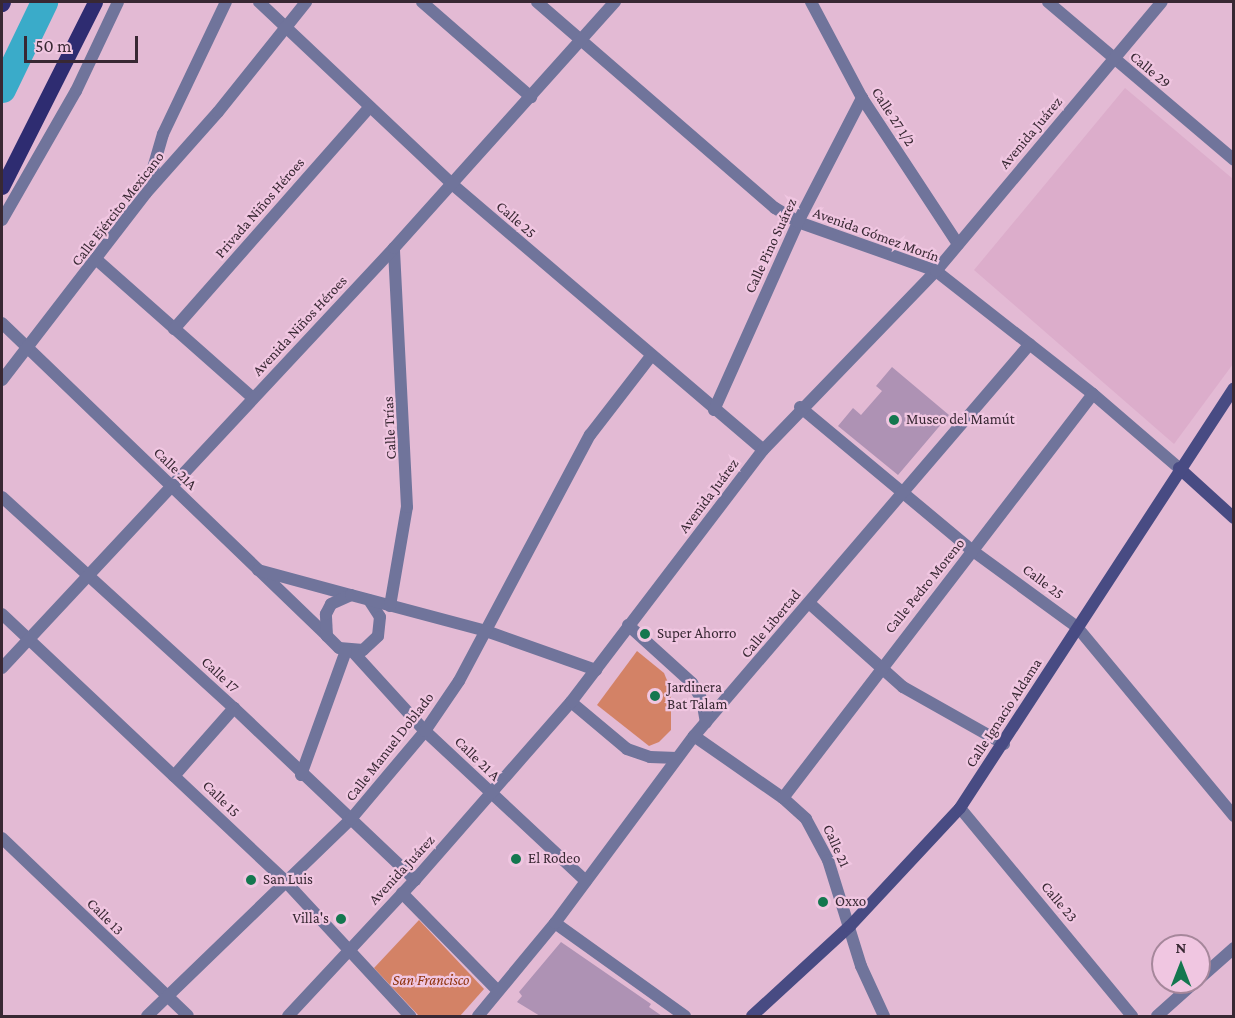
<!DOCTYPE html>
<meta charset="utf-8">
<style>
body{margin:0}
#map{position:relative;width:1235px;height:1018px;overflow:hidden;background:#e3bad4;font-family:"Crimson Pro",serif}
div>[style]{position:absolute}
.built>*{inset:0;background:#dcadcb}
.green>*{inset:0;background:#d38266}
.river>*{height:27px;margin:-13.5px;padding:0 13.5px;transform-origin:13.5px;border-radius:13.5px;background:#3aabc9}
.building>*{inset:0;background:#ae92b4}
.minor>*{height:12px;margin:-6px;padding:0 6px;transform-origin:6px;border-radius:6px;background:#70749b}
.secondary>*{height:12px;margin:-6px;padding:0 6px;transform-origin:6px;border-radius:6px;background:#484b83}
.primary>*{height:15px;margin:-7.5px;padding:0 7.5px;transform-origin:7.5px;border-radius:7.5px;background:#2e2c71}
.dots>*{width:16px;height:16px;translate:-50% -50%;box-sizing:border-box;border:3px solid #f0c6e1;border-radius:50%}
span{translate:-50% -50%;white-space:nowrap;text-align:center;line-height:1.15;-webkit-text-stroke:4.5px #f0c6e1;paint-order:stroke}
.street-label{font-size:15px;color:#382833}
.poi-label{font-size:15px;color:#382833}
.left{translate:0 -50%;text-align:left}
.right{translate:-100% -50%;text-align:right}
.park-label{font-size:15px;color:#8f340e;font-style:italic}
.frame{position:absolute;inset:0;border:3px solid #382833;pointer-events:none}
.north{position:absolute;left:1151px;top:934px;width:60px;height:60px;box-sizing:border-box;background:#f0c6e1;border:2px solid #a6879b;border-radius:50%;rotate:0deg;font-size:16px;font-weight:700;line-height:24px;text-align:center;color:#382833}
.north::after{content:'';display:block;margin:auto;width:21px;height:27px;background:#14774f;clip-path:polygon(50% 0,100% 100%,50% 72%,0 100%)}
.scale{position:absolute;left:24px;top:36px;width:114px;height:27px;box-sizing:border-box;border:3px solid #382833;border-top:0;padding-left:8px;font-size:18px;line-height:21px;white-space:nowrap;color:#382833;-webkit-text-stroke:4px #f0c6e1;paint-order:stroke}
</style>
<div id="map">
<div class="built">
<i style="clip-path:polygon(1125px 88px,1233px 179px,1233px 364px,1174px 444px,974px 270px)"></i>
</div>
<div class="green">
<i style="clip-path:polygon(637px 651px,664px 673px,671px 690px,671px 730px,659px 742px,649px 746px,597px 705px)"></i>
<i style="clip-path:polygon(419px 920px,484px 989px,460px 1016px,419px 1016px,374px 968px)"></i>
</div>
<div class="river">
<i style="left:2px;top:89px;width:97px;rotate:-64.2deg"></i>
</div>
<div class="building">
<i style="clip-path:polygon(892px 367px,949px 415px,898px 475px,838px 426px,853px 408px,861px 415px,882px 391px,876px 386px)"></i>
<i style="clip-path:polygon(341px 912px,348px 920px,341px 926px,334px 918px)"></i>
<i style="clip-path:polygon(561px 942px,651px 1004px,649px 1007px,662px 1016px,540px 1016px,517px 1002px,522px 996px,519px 992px)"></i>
</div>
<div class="minor">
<i style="left:259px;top:2px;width:265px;rotate:43.3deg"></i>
<i style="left:452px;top:184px;width:409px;rotate:40.5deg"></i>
<i style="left:422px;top:2px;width:145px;rotate:41.1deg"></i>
<i style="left:537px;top:2px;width:315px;rotate:40.9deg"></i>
<i style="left:775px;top:208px;width:27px;rotate:31deg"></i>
<i style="left:798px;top:222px;width:146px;rotate:19.5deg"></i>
<i style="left:936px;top:271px;width:199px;rotate:38.1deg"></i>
<i style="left:1093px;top:394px;width:113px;rotate:40.7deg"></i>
<i style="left:811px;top:2px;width:109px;rotate:62deg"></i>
<i style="left:862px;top:98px;width:175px;rotate:56.7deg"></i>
<i style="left:1048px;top:2px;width:244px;rotate:40.3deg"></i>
<i style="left:147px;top:189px;width:57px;rotate:-73.8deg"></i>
<i style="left:163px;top:134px;width:146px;rotate:-64.5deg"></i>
<i style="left:2px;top:220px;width:149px;rotate:-60.2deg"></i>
<i style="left:76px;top:91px;width:98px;rotate:-64.7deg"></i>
<i style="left:97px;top:260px;width:208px;rotate:41.5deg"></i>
<i style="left:2px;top:323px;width:451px;rotate:43.9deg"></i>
<i style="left:174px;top:329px;width:295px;rotate:-48.6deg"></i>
<i style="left:2px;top:380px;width:236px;rotate:-52.4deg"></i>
<i style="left:146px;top:193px;width:108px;rotate:-48.4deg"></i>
<i style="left:218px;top:112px;width:141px;rotate:-51.3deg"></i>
<i style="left:800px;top:407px;width:225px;rotate:39.8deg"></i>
<i style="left:973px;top:551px;width:129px;rotate:36.2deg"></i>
<i style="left:1077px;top:627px;width:246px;rotate:50.3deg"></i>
<i style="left:714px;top:410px;width:206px;rotate:-65.9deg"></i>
<i style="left:798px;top:222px;width:140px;rotate:-62.7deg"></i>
<i style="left:2px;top:497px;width:314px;rotate:42.3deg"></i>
<i style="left:234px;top:708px;width:250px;rotate:43.5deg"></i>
<i style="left:258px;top:570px;width:95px;rotate:15.2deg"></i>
<i style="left:369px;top:600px;width:20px;rotate:57deg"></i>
<i style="left:380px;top:617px;width:19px;rotate:96deg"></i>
<i style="left:378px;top:636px;width:21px;rotate:137deg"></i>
<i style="left:363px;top:650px;width:24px;rotate:-175deg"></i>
<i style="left:339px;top:648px;width:17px;rotate:-135deg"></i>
<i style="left:327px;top:636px;width:22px;rotate:-93deg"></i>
<i style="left:326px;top:614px;width:11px;rotate:-63deg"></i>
<i style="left:331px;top:604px;width:22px;rotate:-24deg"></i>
<i style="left:351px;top:595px;width:140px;rotate:14.9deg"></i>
<i style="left:486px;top:631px;width:117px;rotate:19.5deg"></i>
<i style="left:809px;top:603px;width:126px;rotate:41.8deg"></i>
<i style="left:903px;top:687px;width:116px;rotate:29.4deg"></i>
<i style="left:390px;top:606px;width:100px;rotate:-80.3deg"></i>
<i style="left:407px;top:507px;width:259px;rotate:-92.9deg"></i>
<i style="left:2px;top:614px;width:390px;rotate:43.3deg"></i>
<i style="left:286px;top:882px;width:183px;rotate:47.2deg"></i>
<i style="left:628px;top:625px;width:86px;rotate:42.2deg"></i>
<i style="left:692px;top:683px;width:20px;rotate:60deg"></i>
<i style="left:702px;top:700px;width:23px;rotate:80deg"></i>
<i style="left:353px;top:652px;width:107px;rotate:47.7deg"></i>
<i style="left:425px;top:731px;width:220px;rotate:43deg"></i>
<i style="left:2px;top:668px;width:575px;rotate:-46.97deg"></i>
<i style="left:394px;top:248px;width:331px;rotate:-48.1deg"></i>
<i style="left:571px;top:702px;width:73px;rotate:40deg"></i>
<i style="left:627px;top:749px;width:24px;rotate:19deg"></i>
<i style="left:650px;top:757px;width:27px;rotate:2deg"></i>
<i style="left:694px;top:736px;width:108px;rotate:34.9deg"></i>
<i style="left:783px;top:798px;width:31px;rotate:42deg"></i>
<i style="left:806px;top:819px;width:47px;rotate:61.8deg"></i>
<i style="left:828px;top:860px;width:111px;rotate:72.7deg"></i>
<i style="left:861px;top:966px;width:55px;rotate:65.3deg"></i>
<i style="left:301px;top:775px;width:132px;rotate:-70.1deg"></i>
<i style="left:174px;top:776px;width:91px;rotate:-48.6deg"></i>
<i style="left:783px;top:798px;width:509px;rotate:-52.5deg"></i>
<i style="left:960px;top:808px;width:270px;rotate:50.4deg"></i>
<i style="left:2px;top:838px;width:257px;rotate:43.7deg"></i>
<i style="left:402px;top:893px;width:137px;rotate:45.6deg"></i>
<i style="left:555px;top:923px;width:160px;rotate:35.6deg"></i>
<i style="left:1199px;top:979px;width:47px;rotate:-41.5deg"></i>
<i style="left:147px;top:1016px;width:284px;rotate:-44deg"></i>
<i style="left:351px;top:819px;width:115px;rotate:-49.9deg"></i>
<i style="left:425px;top:731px;width:60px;rotate:-55.8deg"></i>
<i style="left:459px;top:681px;width:279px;rotate:-62deg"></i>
<i style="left:590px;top:435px;width:100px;rotate:-52.3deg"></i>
<i style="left:288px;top:1016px;width:186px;rotate:-47deg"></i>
<i style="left:415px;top:880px;width:237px;rotate:-48.8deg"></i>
<i style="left:571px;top:702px;width:317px;rotate:-52.7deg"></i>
<i style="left:763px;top:450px;width:249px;rotate:-46deg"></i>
<i style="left:936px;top:271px;width:351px;rotate:-50deg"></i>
<i style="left:478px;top:1016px;width:121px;rotate:-50.4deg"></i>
<i style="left:555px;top:923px;width:233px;rotate:-53.4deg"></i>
<i style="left:694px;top:736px;width:516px;rotate:-49.4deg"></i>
<i style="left:1157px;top:1016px;width:51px;rotate:-41.8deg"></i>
</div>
<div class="secondary">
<i style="left:1179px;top:468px;width:74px;rotate:42.3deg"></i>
<i style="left:752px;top:1016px;width:133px;rotate:-42.6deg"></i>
<i style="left:850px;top:926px;width:161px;rotate:-47deg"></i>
<i style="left:960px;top:808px;width:501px;rotate:-56.88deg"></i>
</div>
<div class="primary">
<i style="left:2px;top:4px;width:2px;rotate:-63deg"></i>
<i style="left:2px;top:187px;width:207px;rotate:-63.3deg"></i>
</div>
<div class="dots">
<i style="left:894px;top:420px;background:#14774f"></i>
<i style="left:645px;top:634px;background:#14774f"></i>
<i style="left:655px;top:696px;background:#14774f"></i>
<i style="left:516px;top:859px;background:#14774f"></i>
<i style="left:251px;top:880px;background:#14774f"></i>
<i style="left:823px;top:902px;background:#14774f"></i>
<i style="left:341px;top:919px;background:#14774f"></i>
</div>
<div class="street-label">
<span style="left:1150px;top:70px;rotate:40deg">Calle 29</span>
<span style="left:893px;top:117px;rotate:57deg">Calle 27 1/2</span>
<span style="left:1031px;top:133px;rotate:-50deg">Avenida Juárez</span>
<span style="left:260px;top:208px;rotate:-49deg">Privada Niños Héroes</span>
<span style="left:118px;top:209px;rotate:-52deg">Calle Ejército Mexicano</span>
<span style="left:516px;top:220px;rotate:41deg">Calle 25</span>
<span style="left:876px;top:235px;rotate:20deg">Avenida Gómez Morín</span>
<span style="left:771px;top:246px;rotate:-65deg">Calle Pino Suárez</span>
<span style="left:300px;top:326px;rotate:-47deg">Avenida Niños Héroes</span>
<span style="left:390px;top:428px;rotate:-93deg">Calle Trías</span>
<span style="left:175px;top:469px;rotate:44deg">Calle 21A</span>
<span style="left:709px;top:496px;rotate:-53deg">Avenida Juárez</span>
<span style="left:1043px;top:582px;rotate:37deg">Calle 25</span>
<span style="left:925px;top:586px;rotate:-51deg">Calle Pedro Moreno</span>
<span style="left:771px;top:624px;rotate:-50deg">Calle Libertad</span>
<span style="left:220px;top:675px;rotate:43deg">Calle 17</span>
<span style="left:1004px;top:713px;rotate:-57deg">Calle Ignacio Aldama</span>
<span style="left:390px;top:747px;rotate:-52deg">Calle Manuel Doblado</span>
<span style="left:477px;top:759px;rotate:44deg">Calle 21 A</span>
<span style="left:221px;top:799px;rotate:44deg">Calle 15</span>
<span style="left:836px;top:846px;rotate:66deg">Calle 21</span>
<span style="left:402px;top:870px;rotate:-47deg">Avenida Juárez</span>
<span style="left:1059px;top:902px;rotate:50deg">Calle 23</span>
<span style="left:105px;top:917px;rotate:45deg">Calle 13</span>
</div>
<div class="poi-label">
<span class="left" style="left:906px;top:420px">Museo del Mamút</span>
<span class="left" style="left:657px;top:634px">Super Ahorro</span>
<span class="left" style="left:667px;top:696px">Jardinera<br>Bat Talam</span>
<span class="left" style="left:528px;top:859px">El Rodeo</span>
<span class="left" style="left:263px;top:880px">San Luis</span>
<span class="left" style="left:835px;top:902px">Oxxo</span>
<span class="right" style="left:329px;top:919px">Villa's</span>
</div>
<div class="park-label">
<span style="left:431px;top:981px">San Francisco</span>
</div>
<div class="frame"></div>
<div class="north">N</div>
<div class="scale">50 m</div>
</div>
